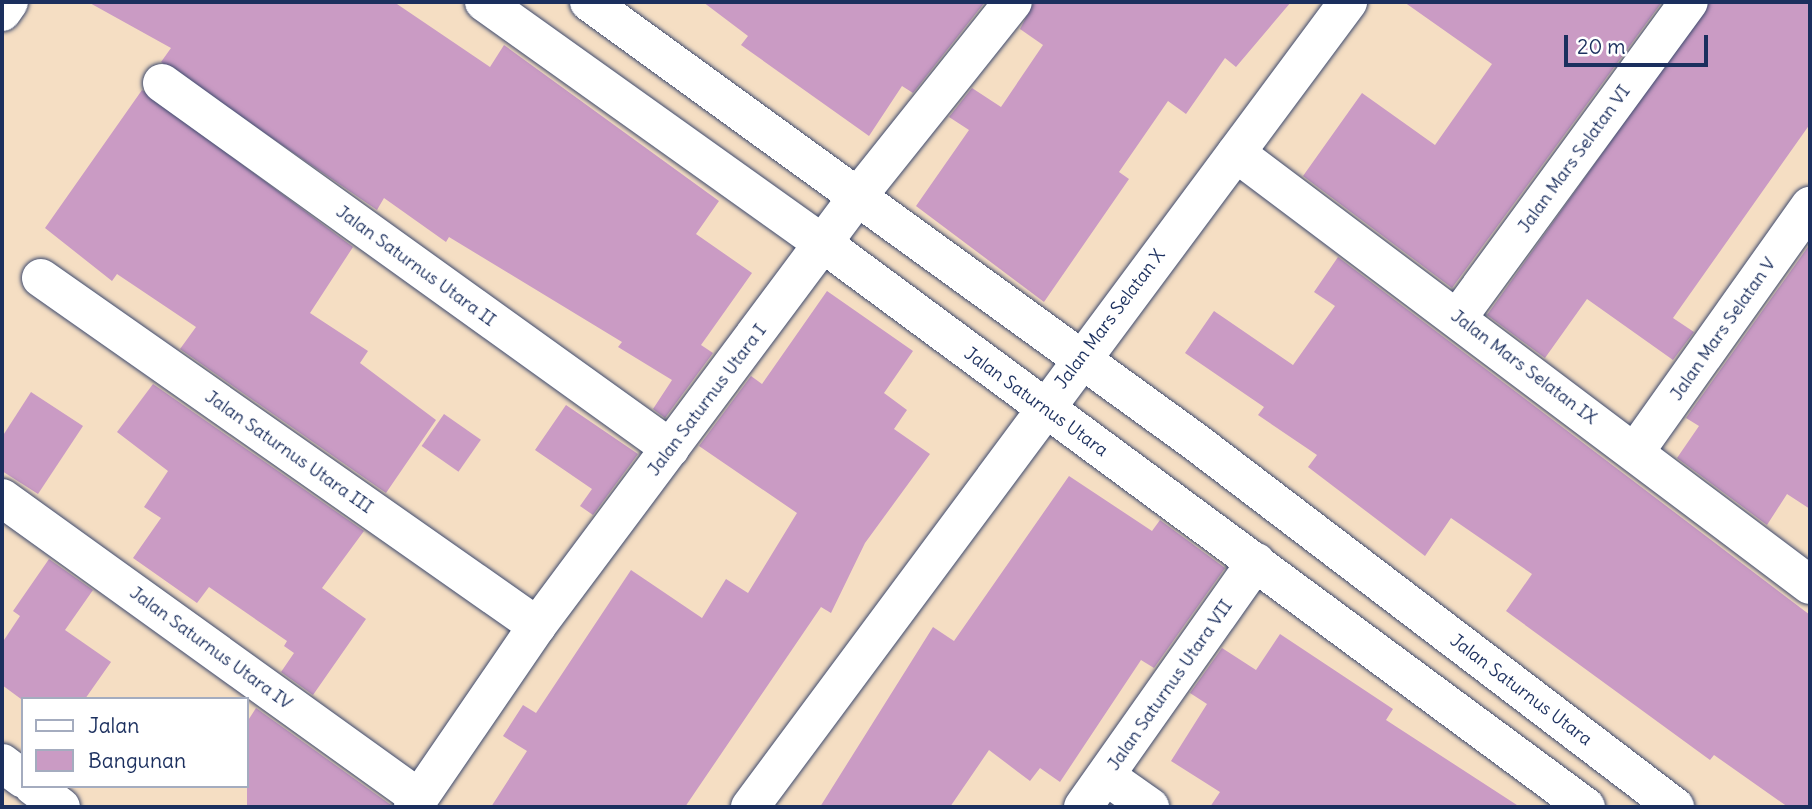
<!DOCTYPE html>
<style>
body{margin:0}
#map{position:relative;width:1812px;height:809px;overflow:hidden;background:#f5dec3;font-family:Delius,sans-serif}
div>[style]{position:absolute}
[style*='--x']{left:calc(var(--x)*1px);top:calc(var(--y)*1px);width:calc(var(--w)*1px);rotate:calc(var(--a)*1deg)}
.building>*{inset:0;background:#ca9bc4;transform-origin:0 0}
.roads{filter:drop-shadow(0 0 2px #3c496d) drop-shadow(0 0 2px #3c496d)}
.minor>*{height:38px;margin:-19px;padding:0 19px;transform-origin:19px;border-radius:19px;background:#fff}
.tertiary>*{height:38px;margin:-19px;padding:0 19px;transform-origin:19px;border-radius:19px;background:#fff}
span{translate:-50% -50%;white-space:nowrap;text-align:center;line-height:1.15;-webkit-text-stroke:5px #fff;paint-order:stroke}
.street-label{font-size:18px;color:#1b2f5e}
.frame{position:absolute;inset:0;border:4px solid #1b2f5e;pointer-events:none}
.legend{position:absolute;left:21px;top:697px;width:228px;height:91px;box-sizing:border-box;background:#fff;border:2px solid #a4acbf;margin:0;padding:9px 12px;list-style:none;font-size:21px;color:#1b2f5e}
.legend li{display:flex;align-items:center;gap:14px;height:35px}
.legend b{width:35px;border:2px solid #a4acbf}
.scale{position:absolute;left:1564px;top:35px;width:144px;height:32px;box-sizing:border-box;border:4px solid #1b2f5e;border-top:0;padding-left:9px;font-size:21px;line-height:24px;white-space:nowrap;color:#1b2f5e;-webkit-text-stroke:5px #fff;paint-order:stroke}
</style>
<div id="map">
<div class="building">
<i style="clip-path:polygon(88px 2px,394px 2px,490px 67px,504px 45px,719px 201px,696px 234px,752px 273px,701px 345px,713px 353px,665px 418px,653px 409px,672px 380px,618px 347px,622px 342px,449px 237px,446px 242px,384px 198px,377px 210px,161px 62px,171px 48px)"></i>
<i style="clip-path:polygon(703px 2px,985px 2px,913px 93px,902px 86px,869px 136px,741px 45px,748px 36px)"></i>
<i style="clip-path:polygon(1034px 2px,1291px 2px,1236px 67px,1225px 58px,1186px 114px,1168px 101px,1119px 172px,1129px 179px,1044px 302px,916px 206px,969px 130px,949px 117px,972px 88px,1001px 107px,1043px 45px,1020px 29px)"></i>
<i style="clip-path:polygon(1404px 2px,1662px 2px,1452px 288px,1303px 176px,1362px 93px,1435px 145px,1492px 64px)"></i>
<i style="clip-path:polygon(1710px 2px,1810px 2px,1810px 124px,1673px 318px,1694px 332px,1673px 360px,1587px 299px,1545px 358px,1487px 315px)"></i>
<i style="clip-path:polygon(142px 90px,353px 247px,310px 313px,368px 351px,360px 363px,436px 420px,386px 493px,180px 349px,196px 327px,117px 274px,112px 281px,45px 228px)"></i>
<i style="clip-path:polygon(1810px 244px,1810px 509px,1787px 494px,1767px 525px,1677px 458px,1699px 426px,1686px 418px)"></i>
<i style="clip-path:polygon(1338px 257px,1810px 615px,1810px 807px,1788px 807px,1714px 755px,1710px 760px,1506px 611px,1532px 574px,1451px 518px,1425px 556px,1308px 467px,1317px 455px,1258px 415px,1264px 407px,1185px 353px,1214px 311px,1293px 365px,1335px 306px,1314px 292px)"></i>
<i style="clip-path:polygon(827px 291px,913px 351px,884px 393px,907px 410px,894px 429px,930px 454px,865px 543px,831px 613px,821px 607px,685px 807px,491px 807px,527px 751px,503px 736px,523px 705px,536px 713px,631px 570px,702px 618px,726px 579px,748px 593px,797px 513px,699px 446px,751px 376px,762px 384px)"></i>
<i style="clip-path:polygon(153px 384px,364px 531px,322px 588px,366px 619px,313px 695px,281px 672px,294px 653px,284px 646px,287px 641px,209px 587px,197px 603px,133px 558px,161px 518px,144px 507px,168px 471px,117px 432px)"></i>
<i style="clip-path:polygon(31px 392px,83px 426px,38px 494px,2px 471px,2px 437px)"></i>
<i style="clip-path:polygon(566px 405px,638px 454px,593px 515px,580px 506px,592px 489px,535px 450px)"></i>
<i style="left:444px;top:414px;width:45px;height:39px;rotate:35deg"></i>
<i style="clip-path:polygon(1069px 476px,1152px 531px,1160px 520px,1225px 568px,1154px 668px,1141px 660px,1060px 782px,1040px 768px,1030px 781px,989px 750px,950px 807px,820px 807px,933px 627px,954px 641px)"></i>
<i style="clip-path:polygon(49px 559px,93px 590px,65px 630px,111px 662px,85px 699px,21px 699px,2px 685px,2px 643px,20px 616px,13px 611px)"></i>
<i style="clip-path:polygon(1280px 634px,1393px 709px,1386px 720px,1520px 807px,1210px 807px,1220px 792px,1171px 761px,1207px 704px,1190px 693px,1222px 648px,1256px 670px)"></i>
<i style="clip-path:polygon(256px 708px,391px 805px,391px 807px,247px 807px,247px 722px)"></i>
</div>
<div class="roads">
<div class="minor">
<i style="--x:2;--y:12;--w:12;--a:-55"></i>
<i style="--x:162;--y:83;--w:626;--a:35.7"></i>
<i style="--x:1236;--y:153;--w:718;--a:36.97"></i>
<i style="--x:41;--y:278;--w:606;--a:35.05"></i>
<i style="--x:1459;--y:316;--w:389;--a:-53.8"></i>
<i style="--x:1635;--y:452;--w:302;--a:-54.6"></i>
<i style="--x:2;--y:498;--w:514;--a:35.73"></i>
<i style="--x:2;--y:763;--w:26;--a:37"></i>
<i style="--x:1106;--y:776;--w:54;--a:35.2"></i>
<i style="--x:33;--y:786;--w:35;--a:37"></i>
<i style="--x:413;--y:807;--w:219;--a:-55.6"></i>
<i style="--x:537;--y:626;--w:537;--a:-53.26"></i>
<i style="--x:858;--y:196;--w:248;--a:-51.4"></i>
<i style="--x:750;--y:807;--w:1003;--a:-53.39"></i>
<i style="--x:1083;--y:807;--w:300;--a:-54.8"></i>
</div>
<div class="tertiary">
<i style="--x:484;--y:2;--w:419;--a:35.5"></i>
<i style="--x:825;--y:245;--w:946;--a:36.45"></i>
<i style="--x:589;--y:2;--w:751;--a:35.95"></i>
<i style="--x:1197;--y:443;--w:601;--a:37.29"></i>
</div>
</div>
<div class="street-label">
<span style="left:1574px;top:159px;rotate:-54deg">Jalan Mars Selatan VI</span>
<span style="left:416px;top:266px;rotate:36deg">Jalan Saturnus Utara II</span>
<span style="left:1110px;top:319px;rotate:-53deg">Jalan Mars Selatan X</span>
<span style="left:1723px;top:329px;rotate:-55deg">Jalan Mars Selatan V</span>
<span style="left:1524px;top:367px;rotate:37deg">Jalan Mars Selatan IX</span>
<span style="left:707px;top:400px;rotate:-53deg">Jalan Saturnus Utara I</span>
<span style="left:1036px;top:402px;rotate:36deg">Jalan Saturnus Utara</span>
<span style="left:289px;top:452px;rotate:35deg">Jalan Saturnus Utara III</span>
<span style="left:211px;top:648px;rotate:36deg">Jalan Saturnus Utara IV</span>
<span style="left:1170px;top:685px;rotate:-55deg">Jalan Saturnus Utara VII</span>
<span style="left:1521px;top:690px;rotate:37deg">Jalan Saturnus Utara</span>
</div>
<div class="frame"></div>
<ul class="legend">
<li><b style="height:9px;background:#fff"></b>Jalan</li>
<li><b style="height:19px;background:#ca9bc4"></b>Bangunan</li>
</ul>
<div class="scale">20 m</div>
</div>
